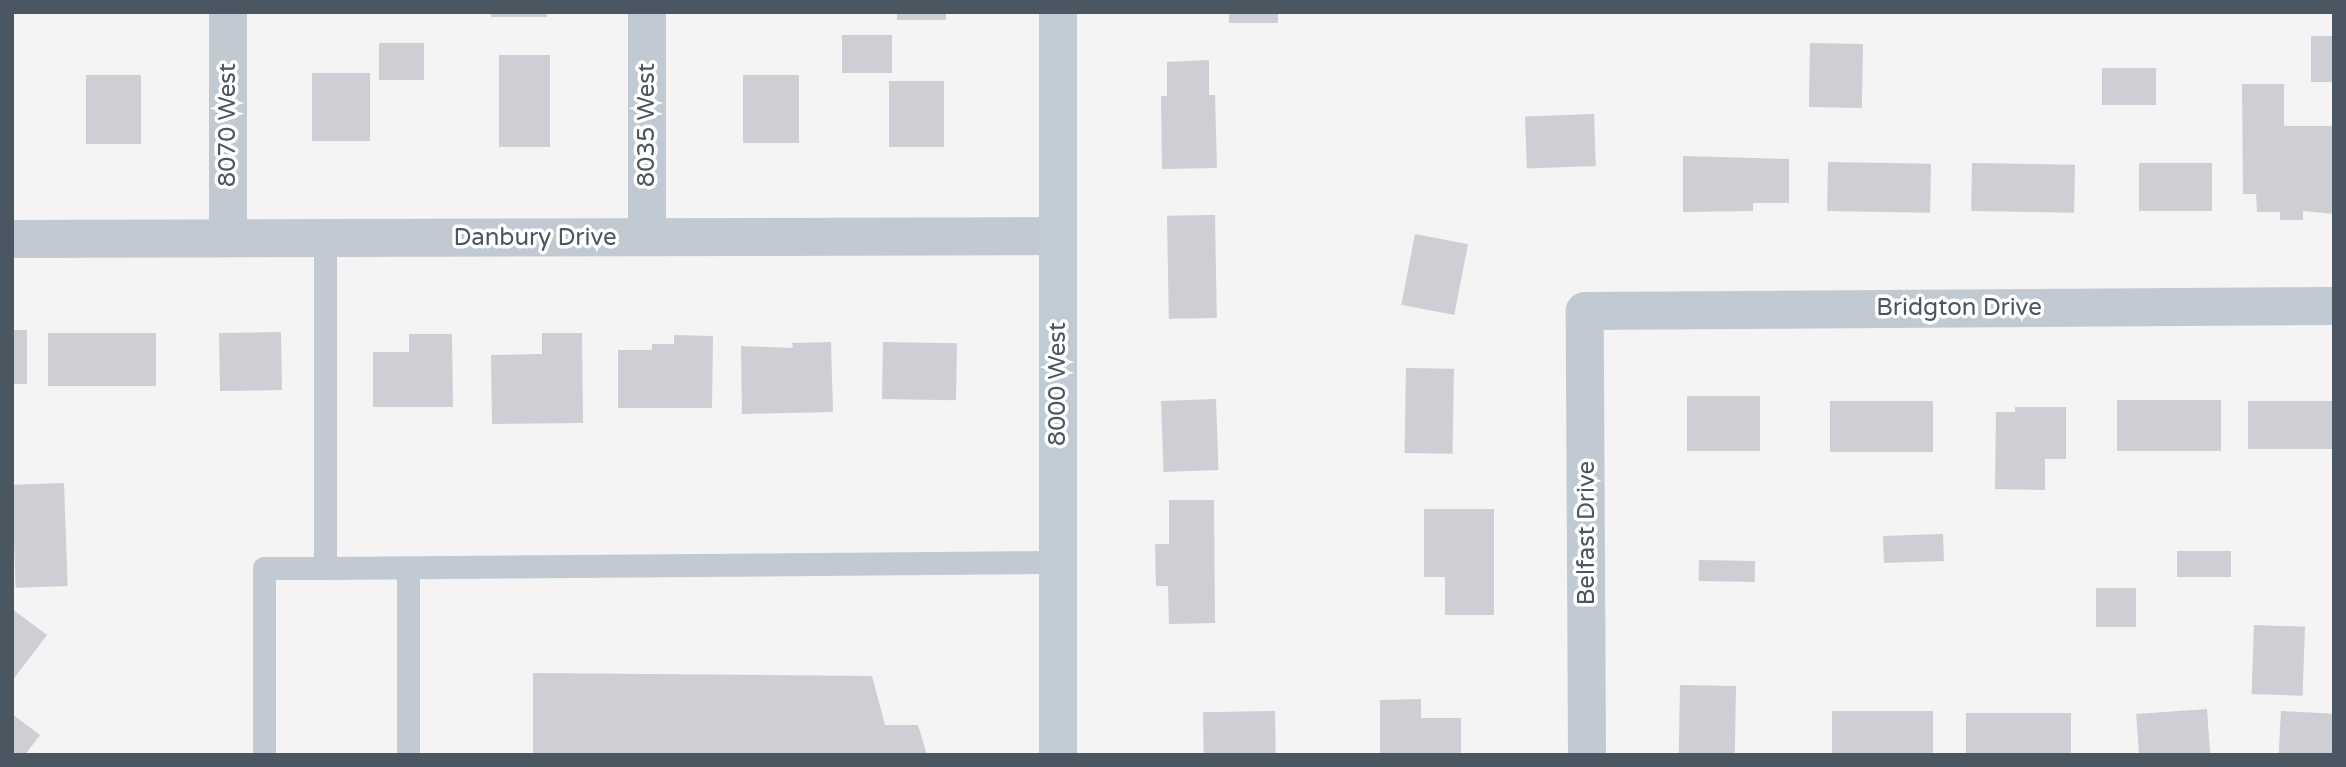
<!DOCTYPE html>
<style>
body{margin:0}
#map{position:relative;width:2346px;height:767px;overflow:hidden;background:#f5f3f3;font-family:"Varela Round",sans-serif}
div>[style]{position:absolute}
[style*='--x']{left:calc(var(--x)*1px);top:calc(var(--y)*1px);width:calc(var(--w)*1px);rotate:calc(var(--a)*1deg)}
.building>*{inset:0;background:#cdcfd5;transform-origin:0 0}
.lane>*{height:23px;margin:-11.5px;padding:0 11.5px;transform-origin:11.5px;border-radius:11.5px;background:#c1cad2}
.street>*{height:38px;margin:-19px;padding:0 19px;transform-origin:19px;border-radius:19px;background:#c1cad2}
.secondary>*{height:38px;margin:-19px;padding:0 19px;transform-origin:19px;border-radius:19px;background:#c1cbd6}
span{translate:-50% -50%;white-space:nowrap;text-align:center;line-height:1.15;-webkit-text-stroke:7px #fff;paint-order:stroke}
.street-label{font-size:24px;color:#4a5661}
.frame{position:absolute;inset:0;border:14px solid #4a5661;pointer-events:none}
</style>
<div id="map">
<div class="building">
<i style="left:491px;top:12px;width:56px;height:5px"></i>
<i style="left:897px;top:12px;width:49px;height:8px"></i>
<i style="left:1229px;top:12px;width:49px;height:11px"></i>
<i style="left:842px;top:35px;width:50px;height:38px"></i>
<i style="left:2334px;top:36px;width:46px;height:23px;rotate:90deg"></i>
<i style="left:379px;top:43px;width:45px;height:37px"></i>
<i style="left:1810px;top:43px;width:53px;height:64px;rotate:1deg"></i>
<i style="left:499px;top:55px;width:51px;height:92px"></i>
<i style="clip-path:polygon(1209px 60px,1209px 95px,1215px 95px,1217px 168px,1162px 169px,1161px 96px,1167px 96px,1167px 62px)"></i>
<i style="left:2102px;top:68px;width:54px;height:37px"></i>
<i style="left:312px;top:73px;width:58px;height:68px"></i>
<i style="left:141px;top:75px;width:69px;height:55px;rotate:90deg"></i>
<i style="left:743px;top:75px;width:56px;height:68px"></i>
<i style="left:889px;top:81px;width:55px;height:66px"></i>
<i style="clip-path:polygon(2242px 84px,2284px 84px,2284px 126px,2334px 126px,2334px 214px,2303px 211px,2303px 220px,2280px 220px,2280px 212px,2257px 212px,2256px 194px,2243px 194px)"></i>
<i style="left:1594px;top:114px;width:52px;height:69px;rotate:88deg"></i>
<i style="clip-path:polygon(1683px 156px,1789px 159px,1789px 203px,1753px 203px,1753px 211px,1683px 212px)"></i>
<i style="left:1828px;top:162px;width:103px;height:49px;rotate:1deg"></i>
<i style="left:1972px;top:163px;width:103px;height:48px;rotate:1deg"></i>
<i style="left:2139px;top:163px;width:73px;height:48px"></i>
<i style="left:1215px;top:215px;width:103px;height:48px;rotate:89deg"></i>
<i style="left:1415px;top:234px;width:54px;height:72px;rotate:11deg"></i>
<i style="left:12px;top:330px;width:15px;height:54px"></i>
<i style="left:281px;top:332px;width:58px;height:62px;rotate:89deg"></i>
<i style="left:156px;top:333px;width:53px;height:108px;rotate:90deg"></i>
<i style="clip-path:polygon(542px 333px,582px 333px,583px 423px,492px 424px,491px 355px,542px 354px)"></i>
<i style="clip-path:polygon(409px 334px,452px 334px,453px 407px,373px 407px,373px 352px,409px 352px)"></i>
<i style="clip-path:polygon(674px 335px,713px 336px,712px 408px,618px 408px,618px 350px,652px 350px,652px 344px,674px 344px)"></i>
<i style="clip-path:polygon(831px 342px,833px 412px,742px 414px,741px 346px,793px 348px,792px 343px)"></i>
<i style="left:883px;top:342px;width:74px;height:57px;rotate:1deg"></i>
<i style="left:1406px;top:368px;width:48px;height:85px;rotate:1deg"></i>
<i style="left:1760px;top:396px;width:55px;height:73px;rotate:90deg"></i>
<i style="left:1216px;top:399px;width:71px;height:55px;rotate:88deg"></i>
<i style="left:2221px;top:400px;width:51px;height:104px;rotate:90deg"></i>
<i style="left:1830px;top:401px;width:103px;height:51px"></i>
<i style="left:2248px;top:401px;width:85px;height:48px"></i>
<i style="clip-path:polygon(2015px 407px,2066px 407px,2066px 459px,2045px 459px,2045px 490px,1995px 489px,1996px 412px,2015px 412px)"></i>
<i style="left:64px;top:483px;width:103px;height:52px;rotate:88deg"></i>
<i style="clip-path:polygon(1169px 500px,1214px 500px,1215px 623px,1169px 624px,1168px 586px,1156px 586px,1155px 544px,1169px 544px)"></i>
<i style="clip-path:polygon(1424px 509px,1494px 509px,1494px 615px,1445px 615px,1445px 577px,1424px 577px)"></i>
<i style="left:1943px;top:534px;width:27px;height:60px;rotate:88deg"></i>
<i style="left:2231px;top:551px;width:26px;height:54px;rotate:90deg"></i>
<i style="left:1699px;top:560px;width:56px;height:21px;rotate:1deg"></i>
<i style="left:2096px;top:588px;width:40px;height:39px"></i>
<i style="clip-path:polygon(12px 609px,47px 635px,12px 681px)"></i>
<i style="left:2254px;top:625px;width:51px;height:69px;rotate:2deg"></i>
<i style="clip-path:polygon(533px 673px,872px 676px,885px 725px,918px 725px,927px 755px,533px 755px)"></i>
<i style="left:1680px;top:685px;width:56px;height:70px;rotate:1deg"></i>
<i style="clip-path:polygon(1421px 699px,1421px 718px,1461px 718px,1461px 755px,1380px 755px,1380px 700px)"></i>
<i style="left:2207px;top:709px;width:46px;height:71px;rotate:86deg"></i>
<i style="left:1275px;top:711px;width:44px;height:72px;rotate:89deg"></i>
<i style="left:1832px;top:711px;width:101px;height:44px"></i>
<i style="left:2281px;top:711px;width:53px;height:44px;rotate:3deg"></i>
<i style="left:1966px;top:713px;width:105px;height:42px"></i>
<i style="clip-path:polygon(12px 714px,40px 735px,25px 755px,12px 755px)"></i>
</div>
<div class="lane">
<i style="--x:325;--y:239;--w:329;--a:90"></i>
<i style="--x:325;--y:568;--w:733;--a:-0.47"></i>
<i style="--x:408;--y:569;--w:186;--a:90"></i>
<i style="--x:264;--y:755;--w:187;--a:-90"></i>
<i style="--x:264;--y:568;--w:61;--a:0"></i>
</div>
<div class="street">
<i style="--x:647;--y:12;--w:225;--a:90"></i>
<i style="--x:228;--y:238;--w:226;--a:-90"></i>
<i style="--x:12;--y:239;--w:1046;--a:-0.16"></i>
<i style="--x:1587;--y:755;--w:444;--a:-90.3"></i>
<i style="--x:1585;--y:311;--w:749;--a:-0.38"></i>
</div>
<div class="secondary">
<i style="--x:1058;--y:12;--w:743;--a:90"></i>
</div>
<div class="street-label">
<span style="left:228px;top:125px;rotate:-90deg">8070 West</span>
<span style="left:647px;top:125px;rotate:-90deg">8035 West</span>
<span style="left:535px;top:238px">Danbury Drive</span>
<span style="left:1959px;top:308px">Bridgton Drive</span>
<span style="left:1058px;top:384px;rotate:-90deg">8000 West</span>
<span style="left:1587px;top:533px;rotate:-90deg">Belfast Drive</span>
</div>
<div class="frame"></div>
</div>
